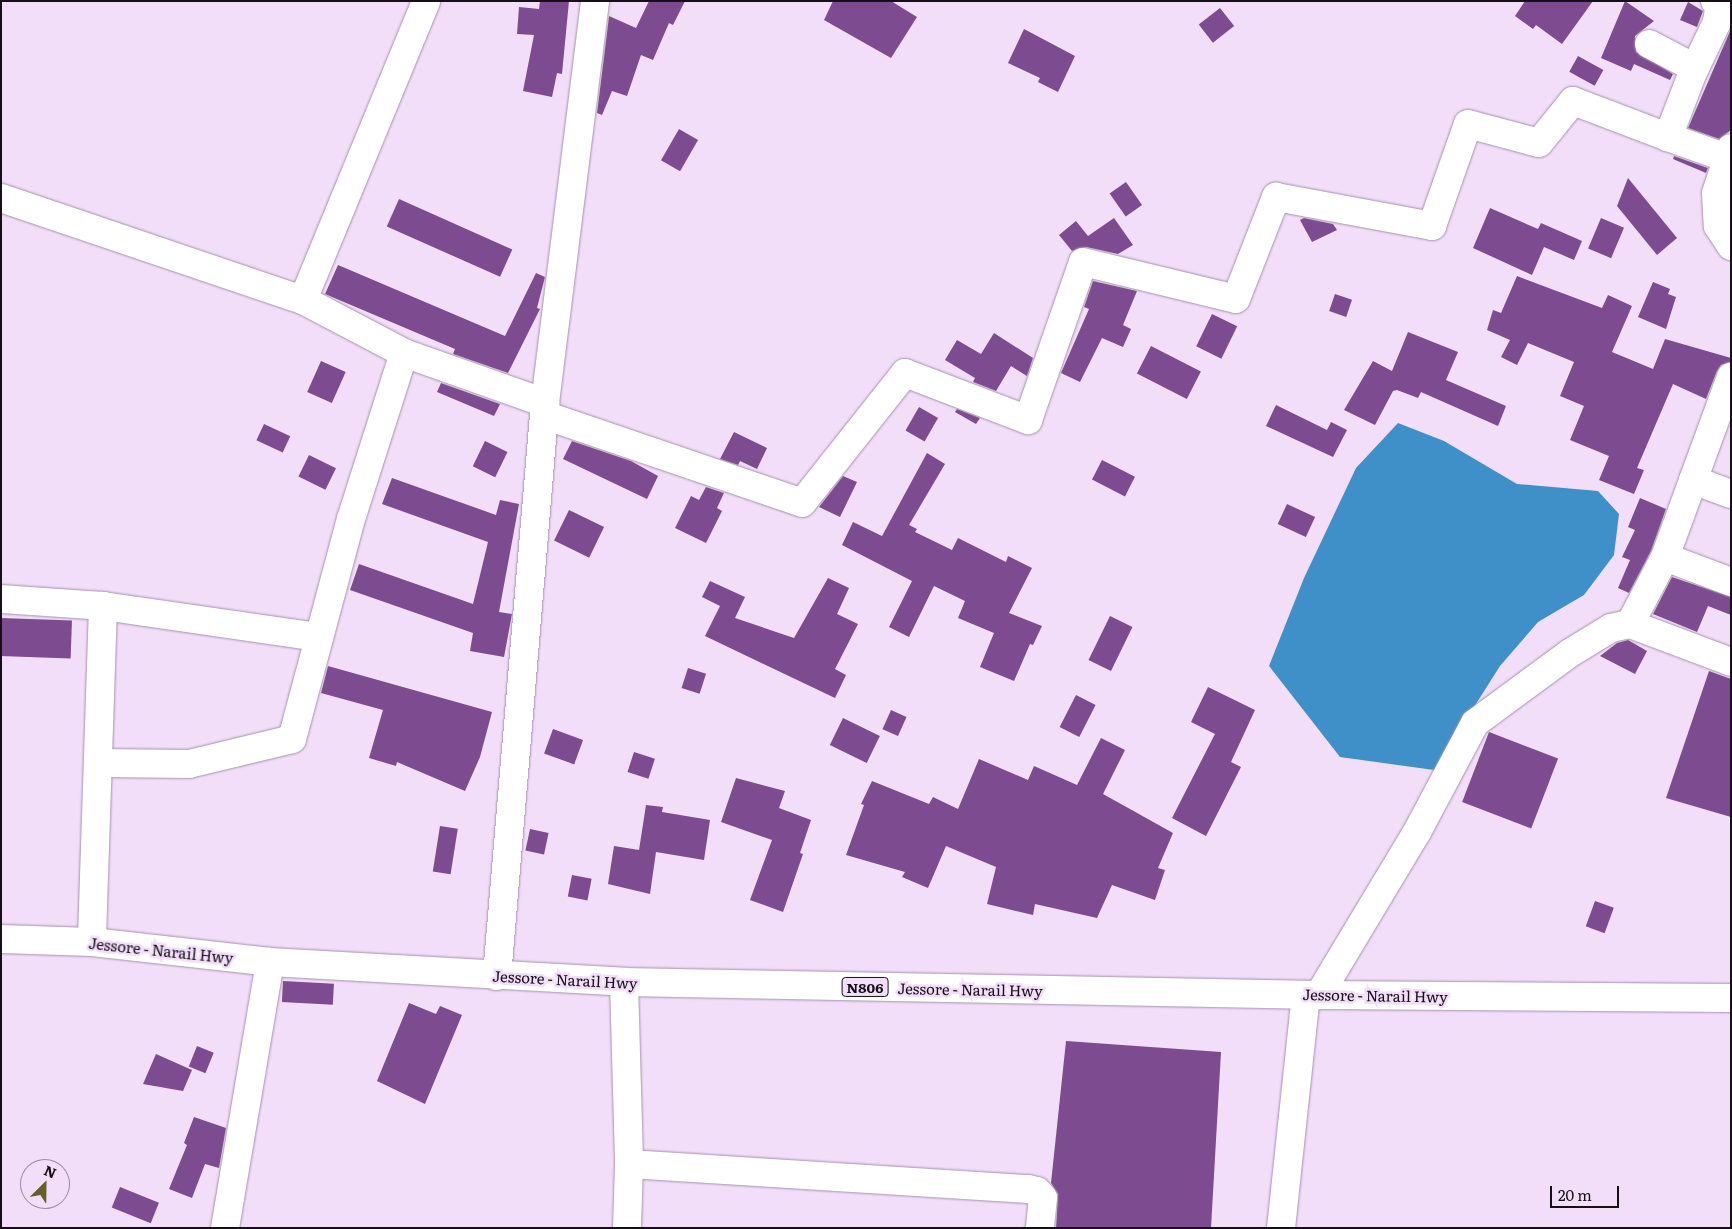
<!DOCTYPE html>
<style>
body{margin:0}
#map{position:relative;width:1732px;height:1229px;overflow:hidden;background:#f2def9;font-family:Literata,serif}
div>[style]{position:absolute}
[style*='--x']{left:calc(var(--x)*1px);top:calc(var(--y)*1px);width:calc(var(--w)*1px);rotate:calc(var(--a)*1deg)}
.water>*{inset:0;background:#3f8fc9}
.building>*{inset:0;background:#7d4b8f;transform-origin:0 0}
.roads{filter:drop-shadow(0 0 1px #a491ab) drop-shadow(0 0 1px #a491ab)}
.minor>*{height:28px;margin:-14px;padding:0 14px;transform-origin:14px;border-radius:14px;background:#fff}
.trunk>*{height:28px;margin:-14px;padding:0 14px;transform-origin:14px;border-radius:14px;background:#fff}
span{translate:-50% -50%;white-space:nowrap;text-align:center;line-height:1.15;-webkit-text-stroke:5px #f2def9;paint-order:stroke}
.shield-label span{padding:1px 4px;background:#f2def9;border:1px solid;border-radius:4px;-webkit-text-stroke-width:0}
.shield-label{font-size:14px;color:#160f18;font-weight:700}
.street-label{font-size:15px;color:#160f18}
.frame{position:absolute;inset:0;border:2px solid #160f18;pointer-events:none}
.north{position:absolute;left:20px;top:1159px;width:50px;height:50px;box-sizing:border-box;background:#f2def9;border:1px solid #9a8b9f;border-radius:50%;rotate:23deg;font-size:14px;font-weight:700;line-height:20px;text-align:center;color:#160f18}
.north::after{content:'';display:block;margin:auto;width:18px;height:22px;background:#665e2b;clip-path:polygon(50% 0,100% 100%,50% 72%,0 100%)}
.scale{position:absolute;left:1550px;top:1186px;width:69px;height:22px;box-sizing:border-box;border:2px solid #160f18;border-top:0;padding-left:6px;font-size:15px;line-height:18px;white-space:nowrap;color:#160f18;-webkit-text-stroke:4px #f2def9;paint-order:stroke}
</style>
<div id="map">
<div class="water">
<i style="clip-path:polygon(1398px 423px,1444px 441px,1517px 484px,1598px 491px,1619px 514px,1614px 555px,1584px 595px,1538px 622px,1500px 666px,1434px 770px,1340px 757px,1269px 666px,1304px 578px,1356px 468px)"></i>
</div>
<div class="building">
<i style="clip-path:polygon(540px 1px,569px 1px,562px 74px,557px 73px,552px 97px,523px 91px,534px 35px,517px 34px,519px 7px,539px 9px)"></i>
<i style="clip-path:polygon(649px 1px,685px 1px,673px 25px,669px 23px,653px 60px,641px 55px,627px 96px,612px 91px,602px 115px,597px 113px,609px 16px,636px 28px)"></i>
<i style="clip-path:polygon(833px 1px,891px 1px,917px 17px,891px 58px,824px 20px)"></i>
<i style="clip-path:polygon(1525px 1px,1593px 1px,1562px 44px,1536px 25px,1533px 29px,1515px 16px)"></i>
<i style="clip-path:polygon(1625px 1px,1654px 21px,1635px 36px,1636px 52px,1673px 74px,1670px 80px,1634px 64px,1631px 71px,1601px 58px)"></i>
<i style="clip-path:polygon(1688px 2px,1703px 11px,1697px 27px,1680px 20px)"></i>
<i style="left:1220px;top:8px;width:23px;height:27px;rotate:52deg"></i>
<i style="clip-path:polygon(1024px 29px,1075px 56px,1058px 92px,1038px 82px,1040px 78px,1008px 63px)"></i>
<i style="clip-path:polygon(1731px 29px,1731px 130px,1719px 139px,1688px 128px)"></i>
<i style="left:1578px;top:56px;width:29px;height:18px;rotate:29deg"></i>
<i style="left:679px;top:129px;width:22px;height:36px;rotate:30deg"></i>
<i style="clip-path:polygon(1674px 156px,1708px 168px,1706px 173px,1673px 159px)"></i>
<i style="clip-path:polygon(1628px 178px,1677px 238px,1657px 255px,1617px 206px)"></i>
<i style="left:1126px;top:182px;width:28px;height:20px;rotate:55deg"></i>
<i style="left:399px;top:199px;width:124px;height:30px;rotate:24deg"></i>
<i style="clip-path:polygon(1490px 208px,1538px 229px,1541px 223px,1582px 241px,1574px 260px,1544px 247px,1532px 275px,1473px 248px)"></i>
<i style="clip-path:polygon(1114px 218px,1133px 245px,1118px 254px,1086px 247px,1072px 251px,1059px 235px,1076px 221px,1088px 236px)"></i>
<i style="clip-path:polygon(1304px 218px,1333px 224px,1337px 230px,1312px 242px,1300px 220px)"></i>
<i style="left:1601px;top:218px;width:25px;height:33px;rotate:23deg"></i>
<i style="clip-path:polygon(338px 265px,505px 336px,536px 273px,545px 277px,537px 308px,540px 309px,508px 373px,453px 354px,455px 349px,325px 294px)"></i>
<i style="clip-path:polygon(1517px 276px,1602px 308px,1608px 295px,1632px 306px,1612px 352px,1653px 369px,1665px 339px,1731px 358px,1731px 362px,1721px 365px,1717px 371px,1706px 399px,1673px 384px,1637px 468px,1644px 470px,1634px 494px,1599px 480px,1609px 456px,1570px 440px,1584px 406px,1560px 396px,1574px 362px,1528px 343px,1517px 365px,1501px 357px,1510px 340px,1487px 330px,1493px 310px,1501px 313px)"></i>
<i style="clip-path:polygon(1093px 281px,1137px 291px,1123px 325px,1131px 329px,1123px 347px,1102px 338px,1080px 382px,1061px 373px,1089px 309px,1084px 307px)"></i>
<i style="clip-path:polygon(1653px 282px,1670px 289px,1668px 294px,1676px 297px,1666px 329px,1638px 317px)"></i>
<i style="left:1335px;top:294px;width:18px;height:18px;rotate:19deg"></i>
<i style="left:1212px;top:314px;width:28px;height:36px;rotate:26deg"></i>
<i style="clip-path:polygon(1408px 332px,1458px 352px,1446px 380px,1506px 406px,1498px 426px,1421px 392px,1418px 398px,1397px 390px,1393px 391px,1375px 425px,1344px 410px,1373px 361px,1392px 371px)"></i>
<i style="clip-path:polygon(994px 333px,1033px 358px,1027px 376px,1011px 366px,996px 391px,973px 382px,975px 378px,945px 360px,957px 340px,981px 354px)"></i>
<i style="left:1151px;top:346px;width:56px;height:31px;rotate:27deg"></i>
<i style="left:321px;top:361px;width:27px;height:34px;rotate:24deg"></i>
<i style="clip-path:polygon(441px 383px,500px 404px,494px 416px,437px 392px)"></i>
<i style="clip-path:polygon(1276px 405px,1327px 430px,1331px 422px,1347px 430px,1333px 457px,1266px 426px)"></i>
<i style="left:919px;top:407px;width:22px;height:27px;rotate:30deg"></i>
<i style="clip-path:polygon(957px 409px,980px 418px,976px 424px,955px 412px)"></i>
<i style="left:264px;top:424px;width:29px;height:18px;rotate:25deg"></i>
<i style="clip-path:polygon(734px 432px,767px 448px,757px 469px,740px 461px,738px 465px,720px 459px)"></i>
<i style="left:485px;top:441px;width:25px;height:28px;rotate:26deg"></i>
<i style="clip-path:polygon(572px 441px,631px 461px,658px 476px,647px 499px,563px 459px)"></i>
<i style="clip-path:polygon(927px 453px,945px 464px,909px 525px,917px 529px,915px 532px,952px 550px,958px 538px,1006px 562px,1008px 556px,1032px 568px,1009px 613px,1042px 626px,1033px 645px,1030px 644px,1014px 681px,980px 667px,994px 633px,958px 618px,965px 601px,934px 586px,909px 637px,889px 627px,912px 581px,842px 545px,853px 522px,882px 536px)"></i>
<i style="left:309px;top:455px;width:30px;height:24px;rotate:26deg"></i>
<i style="left:1102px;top:460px;width:37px;height:22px;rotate:27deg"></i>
<i style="clip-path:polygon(843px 476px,857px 482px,840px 517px,819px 507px)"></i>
<i style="clip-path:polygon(392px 478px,496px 515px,500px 500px,519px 504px,499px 612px,512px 614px,504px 657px,470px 651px,473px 633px,350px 590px,359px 564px,473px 604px,488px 542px,382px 504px)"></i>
<i style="clip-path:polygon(706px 487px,724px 493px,717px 508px,722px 511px,706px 543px,675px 528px,691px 496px,699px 500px)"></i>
<i style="clip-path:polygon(1640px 498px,1666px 509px,1651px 551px,1629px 593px,1618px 588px,1630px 560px,1622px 557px,1635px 530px,1628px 527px)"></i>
<i style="left:1287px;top:504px;width:31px;height:22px;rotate:25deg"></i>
<i style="left:569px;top:510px;width:39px;height:34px;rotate:26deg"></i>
<i style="clip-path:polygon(1672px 577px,1731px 597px,1731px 615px,1708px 606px,1697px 632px,1653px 614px)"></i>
<i style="clip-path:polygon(828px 578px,849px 588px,837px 614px,858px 624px,835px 669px,846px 675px,835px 698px,705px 636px,720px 606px,702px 597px,710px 581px,745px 597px,735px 618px,794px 638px)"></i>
<i style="left:1110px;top:616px;width:25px;height:49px;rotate:26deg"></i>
<i style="left:1px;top:618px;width:71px;height:38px;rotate:2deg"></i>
<i style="clip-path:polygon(1628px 640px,1647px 651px,1635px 674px,1600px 656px,1617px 643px)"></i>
<i style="clip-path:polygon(328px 666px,492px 712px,480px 757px,465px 791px,397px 762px,396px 766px,369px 758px,383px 710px,321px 693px)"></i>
<i style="left:688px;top:668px;width:19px;height:21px;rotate:18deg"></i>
<i style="clip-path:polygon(1709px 671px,1731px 679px,1731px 817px,1666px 798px)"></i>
<i style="clip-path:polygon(1208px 687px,1255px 710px,1231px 762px,1241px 767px,1206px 836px,1172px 818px,1215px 734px,1191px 722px)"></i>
<i style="left:1076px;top:695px;width:22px;height:36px;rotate:27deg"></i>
<i style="left:891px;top:710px;width:17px;height:21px;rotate:24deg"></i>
<i style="left:843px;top:718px;width:41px;height:30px;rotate:26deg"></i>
<i style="left:553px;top:729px;width:32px;height:26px;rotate:20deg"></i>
<i style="left:1489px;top:732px;width:74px;height:75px;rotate:21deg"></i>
<i style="clip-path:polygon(1101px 738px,1125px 750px,1103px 794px,1173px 833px,1158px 868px,1165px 870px,1155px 900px,1112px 885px,1097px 918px,1035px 904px,1033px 915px,987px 904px,996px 867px,946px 846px,928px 888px,902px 877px,905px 872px,846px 855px,864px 805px,861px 804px,872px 781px,929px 804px,933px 797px,958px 809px,979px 759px,1028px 780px,1034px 766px,1077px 785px)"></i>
<i style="left:634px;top:752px;width:22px;height:21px;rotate:18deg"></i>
<i style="clip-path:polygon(736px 778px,785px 791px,779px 808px,811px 820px,800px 853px,803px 854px,783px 912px,750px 900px,772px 840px,721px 822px)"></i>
<i style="clip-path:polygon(646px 805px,663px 807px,662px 812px,710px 820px,704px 860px,656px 852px,650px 894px,608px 884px,614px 846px,639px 850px)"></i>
<i style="left:440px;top:826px;width:18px;height:46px;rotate:9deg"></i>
<i style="left:530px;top:829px;width:19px;height:22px;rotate:12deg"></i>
<i style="left:572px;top:875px;width:20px;height:22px;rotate:11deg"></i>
<i style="left:1595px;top:901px;width:20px;height:27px;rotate:20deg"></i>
<i style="left:283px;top:981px;width:51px;height:21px;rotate:3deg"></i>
<i style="clip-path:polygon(409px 1003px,436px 1014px,440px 1006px,462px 1015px,425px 1104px,377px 1081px)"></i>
<i style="clip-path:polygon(1066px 1041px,1221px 1052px,1211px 1228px,1056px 1228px,1058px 1194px,1051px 1183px)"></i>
<i style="left:197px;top:1046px;width:18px;height:22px;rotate:22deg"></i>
<i style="clip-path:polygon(156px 1054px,192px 1070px,183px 1091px,143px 1084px)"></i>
<i style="clip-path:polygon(194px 1117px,226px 1128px,219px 1168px,205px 1164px,192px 1198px,169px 1189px,187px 1145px,184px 1143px)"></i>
<i style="left:120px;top:1187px;width:42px;height:22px;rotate:22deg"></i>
</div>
<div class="roads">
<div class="minor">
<i style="--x:1715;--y:1;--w:5;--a:22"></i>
<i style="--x:1720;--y:3;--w:19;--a:99"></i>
<i style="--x:1717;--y:22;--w:55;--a:115.6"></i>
<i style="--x:1693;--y:72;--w:70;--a:111"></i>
<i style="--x:1668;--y:137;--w:59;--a:19.7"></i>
<i style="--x:1649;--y:44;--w:52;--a:27.6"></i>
<i style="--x:1731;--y:148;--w:47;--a:108.4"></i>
<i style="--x:1716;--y:193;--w:33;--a:87"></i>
<i style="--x:1718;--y:226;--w:24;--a:57"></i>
<i style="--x:1;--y:198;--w:319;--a:18.7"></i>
<i style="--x:404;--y:353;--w:150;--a:19.5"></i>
<i style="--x:550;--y:417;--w:266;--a:18.8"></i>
<i style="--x:802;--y:503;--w:166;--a:-51.6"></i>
<i style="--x:905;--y:373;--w:132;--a:20.9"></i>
<i style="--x:1028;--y:420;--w:167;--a:-70.8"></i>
<i style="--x:1083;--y:262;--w:157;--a:13.6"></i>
<i style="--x:1236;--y:299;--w:110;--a:-68.6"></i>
<i style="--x:1276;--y:197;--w:159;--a:10.5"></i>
<i style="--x:1432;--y:226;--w:108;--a:-70.6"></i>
<i style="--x:1468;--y:124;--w:73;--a:15"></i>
<i style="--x:1539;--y:143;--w:54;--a:-51"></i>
<i style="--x:1573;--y:101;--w:102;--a:20.8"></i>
<i style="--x:1693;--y:480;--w:40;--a:20.2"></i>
<i style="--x:1665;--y:557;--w:71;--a:20.7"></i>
<i style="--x:1;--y:599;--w:102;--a:3.9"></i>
<i style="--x:103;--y:606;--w:336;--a:91.9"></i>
<i style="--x:103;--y:606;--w:218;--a:8.2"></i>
<i style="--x:1630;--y:624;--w:108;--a:20.6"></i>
<i style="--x:99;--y:763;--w:90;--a:0.6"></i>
<i style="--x:189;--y:764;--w:106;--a:-13.6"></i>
<i style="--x:292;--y:739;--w:228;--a:-75"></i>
<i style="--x:351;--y:519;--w:174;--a:-72.3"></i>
<i style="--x:404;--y:353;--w:114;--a:-152.3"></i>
<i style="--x:303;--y:300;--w:323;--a:-67.6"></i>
<i style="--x:497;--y:976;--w:575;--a:-85.21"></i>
<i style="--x:545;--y:403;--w:405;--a:-82.9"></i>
<i style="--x:624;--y:982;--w:182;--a:88.4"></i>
<i style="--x:629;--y:1164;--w:400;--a:3.6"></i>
<i style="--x:1028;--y:1189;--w:9;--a:13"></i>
<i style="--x:1037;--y:1191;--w:9;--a:49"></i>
<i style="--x:1043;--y:1198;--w:30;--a:96"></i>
<i style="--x:1319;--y:995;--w:190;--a:-59"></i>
<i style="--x:1417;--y:832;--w:123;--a:-62"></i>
<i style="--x:1475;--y:723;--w:118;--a:-36.4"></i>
<i style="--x:1570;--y:653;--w:48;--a:-31.4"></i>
<i style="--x:1611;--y:628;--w:19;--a:-12"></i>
<i style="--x:1630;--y:624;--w:76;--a:-62.4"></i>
<i style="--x:1665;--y:557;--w:192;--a:-69.9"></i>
<i style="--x:225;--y:1228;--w:270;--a:-80.4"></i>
<i style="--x:627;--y:1228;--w:64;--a:-88.2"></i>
<i style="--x:1281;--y:1228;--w:234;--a:-83.9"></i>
</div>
<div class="trunk">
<i style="--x:1;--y:939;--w:91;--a:1.9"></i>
<i style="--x:92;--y:942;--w:179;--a:6.4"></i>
<i style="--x:270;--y:962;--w:355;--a:3.2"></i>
<i style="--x:624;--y:982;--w:695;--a:1.07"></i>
<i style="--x:1319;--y:995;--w:412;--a:0.4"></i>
</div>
</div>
<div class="shield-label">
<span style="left:865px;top:987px">N806</span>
</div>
<div class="street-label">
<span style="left:161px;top:950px;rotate:6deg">Jessore - Narail Hwy</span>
<span style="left:565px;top:979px;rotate:3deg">Jessore - Narail Hwy</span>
<span style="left:970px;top:989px;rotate:1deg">Jessore - Narail Hwy</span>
<span style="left:1375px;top:995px;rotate:1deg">Jessore - Narail Hwy</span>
</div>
<div class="frame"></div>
<div class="north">N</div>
<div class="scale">20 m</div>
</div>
